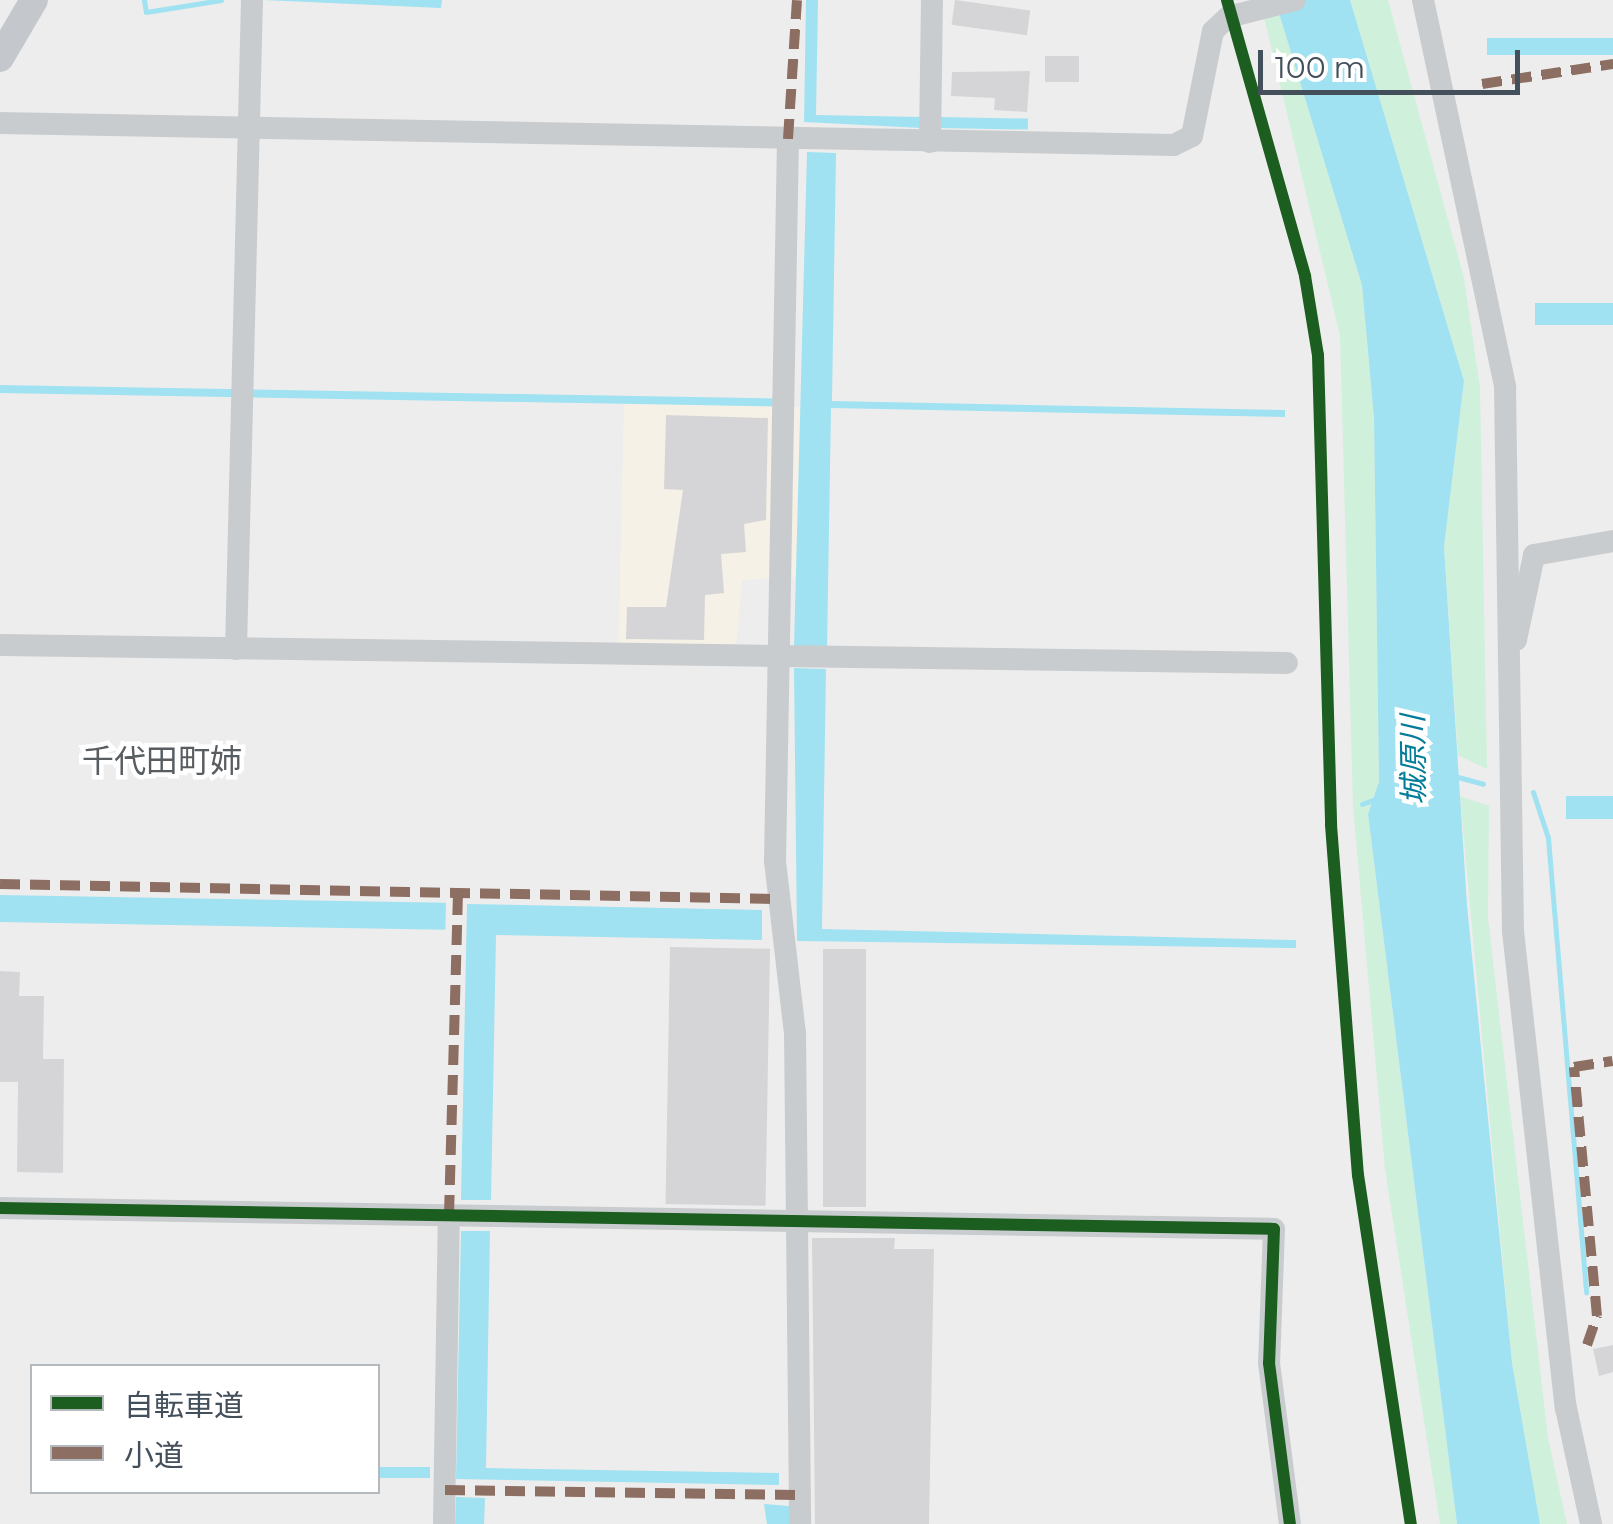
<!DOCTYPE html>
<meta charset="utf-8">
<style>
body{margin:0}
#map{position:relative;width:1613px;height:1524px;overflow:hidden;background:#eeeded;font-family:Montserrat,"Noto Sans JP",sans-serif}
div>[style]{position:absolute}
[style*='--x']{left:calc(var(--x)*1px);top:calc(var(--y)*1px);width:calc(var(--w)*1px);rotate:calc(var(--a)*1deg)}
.commercial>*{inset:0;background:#f6f1e7}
.green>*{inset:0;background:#cff0db}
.water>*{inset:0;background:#a0e2f1;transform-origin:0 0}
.stream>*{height:5px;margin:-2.5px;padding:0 2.5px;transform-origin:2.5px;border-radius:2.5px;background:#a0e2f1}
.building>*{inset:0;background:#d5d5d7;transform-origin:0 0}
.path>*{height:4px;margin-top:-2px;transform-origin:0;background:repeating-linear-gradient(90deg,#b5c2be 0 8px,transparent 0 13px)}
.minor>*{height:22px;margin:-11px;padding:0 11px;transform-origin:11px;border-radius:11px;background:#c9ccce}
.major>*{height:28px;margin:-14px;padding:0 14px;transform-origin:14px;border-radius:14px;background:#c4c8cc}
.quiet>*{height:10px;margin-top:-5px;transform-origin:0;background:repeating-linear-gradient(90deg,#8d6e63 0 20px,transparent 0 30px)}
.cycleway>*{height:12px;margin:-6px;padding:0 6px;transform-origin:6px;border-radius:6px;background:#1b5e20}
span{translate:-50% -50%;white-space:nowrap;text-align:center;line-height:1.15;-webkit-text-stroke:9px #fff;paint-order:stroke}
.water-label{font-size:30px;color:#037c99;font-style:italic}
.quarter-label{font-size:32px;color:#585d62}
.legend{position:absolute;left:30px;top:1364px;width:350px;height:130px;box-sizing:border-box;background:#fff;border:2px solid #b4b9bd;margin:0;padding:12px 18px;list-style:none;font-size:30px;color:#43505b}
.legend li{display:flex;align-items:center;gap:20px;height:50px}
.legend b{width:50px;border:2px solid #b4b9bd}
.scale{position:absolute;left:1258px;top:50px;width:262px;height:45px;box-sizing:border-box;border:5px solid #43505b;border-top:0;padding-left:12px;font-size:30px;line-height:35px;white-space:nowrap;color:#43505b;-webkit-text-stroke:8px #fff;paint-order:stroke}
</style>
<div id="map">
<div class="commercial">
<i style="clip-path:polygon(624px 403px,807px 407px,804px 577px,742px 580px,735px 663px,618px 662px)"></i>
</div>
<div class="green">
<i style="clip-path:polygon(1260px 0,1275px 0,1362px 285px,1374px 418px,1379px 782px,1368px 814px,1457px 1524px,1440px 1524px,1385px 1169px,1353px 806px,1340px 336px)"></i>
<i style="clip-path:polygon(1350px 0,1388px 0,1464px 278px,1480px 388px,1487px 769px,1458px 755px,1444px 547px,1464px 381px)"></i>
<i style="clip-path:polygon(1460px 796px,1489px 806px,1488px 918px,1548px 1438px,1567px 1524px,1540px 1524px,1512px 1363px)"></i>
</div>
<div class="water">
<i style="clip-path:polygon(263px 0,442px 0,441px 8px)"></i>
<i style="clip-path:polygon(806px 0,818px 0,816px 115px,922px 117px,921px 128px,804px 122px)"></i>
<i style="clip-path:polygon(1275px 0,1350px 0,1464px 381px,1444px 547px,1467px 905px,1512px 1363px,1540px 1524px,1457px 1524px,1368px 814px,1379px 782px,1374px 418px,1362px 285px)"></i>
<i style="left:1613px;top:38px;width:17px;height:126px;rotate:90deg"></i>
<i style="left:939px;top:117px;width:89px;height:11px;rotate:1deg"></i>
<i style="clip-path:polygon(807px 152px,836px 153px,832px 401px,1285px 410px,1285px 417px,831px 408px,827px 648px,794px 647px)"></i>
<i style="left:1613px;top:303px;width:22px;height:78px;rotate:90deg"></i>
<i style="left:0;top:385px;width:773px;height:8px;rotate:1deg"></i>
<i style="clip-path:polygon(794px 668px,826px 669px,822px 929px,1296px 940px,1296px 948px,797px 941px)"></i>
<i style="left:1613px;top:796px;width:23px;height:47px;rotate:90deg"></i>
<i style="left:0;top:895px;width:446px;height:27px;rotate:1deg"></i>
<i style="clip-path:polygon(467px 904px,762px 910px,762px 940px,496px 935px,491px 1200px,461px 1200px)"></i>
<i style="clip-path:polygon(461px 1231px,490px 1231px,486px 1468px,779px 1473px,779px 1485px,456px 1479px)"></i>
<i style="left:378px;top:1467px;width:52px;height:11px"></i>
<i style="left:456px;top:1497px;width:29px;height:27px;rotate:2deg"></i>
<i style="clip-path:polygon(764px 1504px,789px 1506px,790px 1524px,767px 1524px)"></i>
</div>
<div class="stream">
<i style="--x:144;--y:0;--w:12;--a:81"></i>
<i style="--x:146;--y:12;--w:76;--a:-9.1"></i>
<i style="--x:1454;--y:776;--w:30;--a:15"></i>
<i style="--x:1533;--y:792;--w:48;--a:71.9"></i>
<i style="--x:1548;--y:838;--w:456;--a:85.2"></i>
<i style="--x:1362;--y:804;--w:15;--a:-20"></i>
</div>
<div class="building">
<i style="left:955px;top:0;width:76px;height:25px;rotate:8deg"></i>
<i style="left:1045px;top:56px;width:34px;height:26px"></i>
<i style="clip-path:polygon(1030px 71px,1027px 112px,994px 110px,995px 98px,951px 96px,952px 72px)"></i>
<i style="clip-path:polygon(666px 415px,768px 418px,766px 520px,744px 524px,746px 552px,721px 554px,724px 593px,705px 595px,704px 640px,626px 639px,627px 607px,666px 607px,683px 490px,664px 489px)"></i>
<i style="left:670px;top:947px;width:100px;height:257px;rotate:1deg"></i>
<i style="left:866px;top:949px;width:258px;height:43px;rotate:90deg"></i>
<i style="clip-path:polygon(0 971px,20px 972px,19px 996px,44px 996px,43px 1059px,64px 1059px,63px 1173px,17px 1172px,18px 1082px,0 1082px)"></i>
<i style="clip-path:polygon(812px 1238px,895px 1238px,894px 1249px,934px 1249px,929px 1524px,815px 1524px)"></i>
<i style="clip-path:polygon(1613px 1345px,1613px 1372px,1599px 1376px,1593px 1349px)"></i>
</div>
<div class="path">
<i style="--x:1237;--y:38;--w:248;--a:74.1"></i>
<i style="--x:1305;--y:276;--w:80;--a:80.7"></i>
<i style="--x:1318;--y:355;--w:470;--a:88.4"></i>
<i style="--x:1331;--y:825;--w:351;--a:85.6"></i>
<i style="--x:1358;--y:1175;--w:353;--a:81.4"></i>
</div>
<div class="minor">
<i style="--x:1423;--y:0;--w:396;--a:78"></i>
<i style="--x:1505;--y:387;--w:544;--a:89.16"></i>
<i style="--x:1513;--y:931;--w:480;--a:83.7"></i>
<i style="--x:1566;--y:1408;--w:119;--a:77.8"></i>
<i style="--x:0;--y:123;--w:1174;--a:1.07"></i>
<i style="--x:1174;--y:145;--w:20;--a:-27"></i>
<i style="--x:1192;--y:136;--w:107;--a:-78.7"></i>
<i style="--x:1213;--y:31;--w:21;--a:-43"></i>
<i style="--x:1228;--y:17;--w:69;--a:-14.2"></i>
<i style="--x:788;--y:139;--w:722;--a:91.03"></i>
<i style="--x:775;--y:861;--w:173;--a:83.4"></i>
<i style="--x:795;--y:1033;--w:491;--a:89.4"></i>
<i style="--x:930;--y:142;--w:142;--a:-89.2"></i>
<i style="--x:1516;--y:640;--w:87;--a:-78"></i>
<i style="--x:1534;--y:555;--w:80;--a:-10"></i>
<i style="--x:0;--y:645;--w:1287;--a:0.8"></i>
<i style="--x:236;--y:649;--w:649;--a:-88.59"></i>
<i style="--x:0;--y:1208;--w:1274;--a:0.94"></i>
<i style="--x:1274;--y:1229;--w:134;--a:92.1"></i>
<i style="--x:1269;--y:1363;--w:162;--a:82.6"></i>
<i style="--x:444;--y:1524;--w:309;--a:-89.1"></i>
</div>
<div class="major">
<i style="--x:0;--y:58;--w:67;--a:-59.6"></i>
</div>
<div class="quiet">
<i style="--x:1482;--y:84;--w:133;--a:-8.7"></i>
<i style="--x:788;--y:139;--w:139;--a:-86.3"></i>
<i style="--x:0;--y:884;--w:777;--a:1.11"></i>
<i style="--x:449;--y:1215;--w:323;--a:-88.4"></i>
<i style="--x:1587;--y:1345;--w:31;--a:-71"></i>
<i style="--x:1597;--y:1316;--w:250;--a:-95.3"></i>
<i style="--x:1574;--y:1067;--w:39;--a:-9"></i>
<i style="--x:445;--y:1490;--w:353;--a:0.8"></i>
</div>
<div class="cycleway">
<i style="--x:1227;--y:0;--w:287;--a:74.2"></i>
<i style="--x:1305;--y:276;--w:80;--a:80.7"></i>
<i style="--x:1318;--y:355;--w:470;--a:88.4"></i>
<i style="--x:1331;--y:825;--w:351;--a:85.6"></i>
<i style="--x:1358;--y:1175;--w:353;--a:81.4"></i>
<i style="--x:0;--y:1208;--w:1274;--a:0.94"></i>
<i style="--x:1274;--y:1229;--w:134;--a:92.1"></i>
<i style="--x:1269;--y:1363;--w:162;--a:82.6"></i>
</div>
<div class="water-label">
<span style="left:1414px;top:760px;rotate:-91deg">城原川</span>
</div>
<div class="quarter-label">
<span style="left:162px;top:761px">千代田町姉</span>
</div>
<ul class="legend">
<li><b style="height:12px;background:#1b5e20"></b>自転車道</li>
<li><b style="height:12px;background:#8d6e63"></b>小道</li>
</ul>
<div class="scale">100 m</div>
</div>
